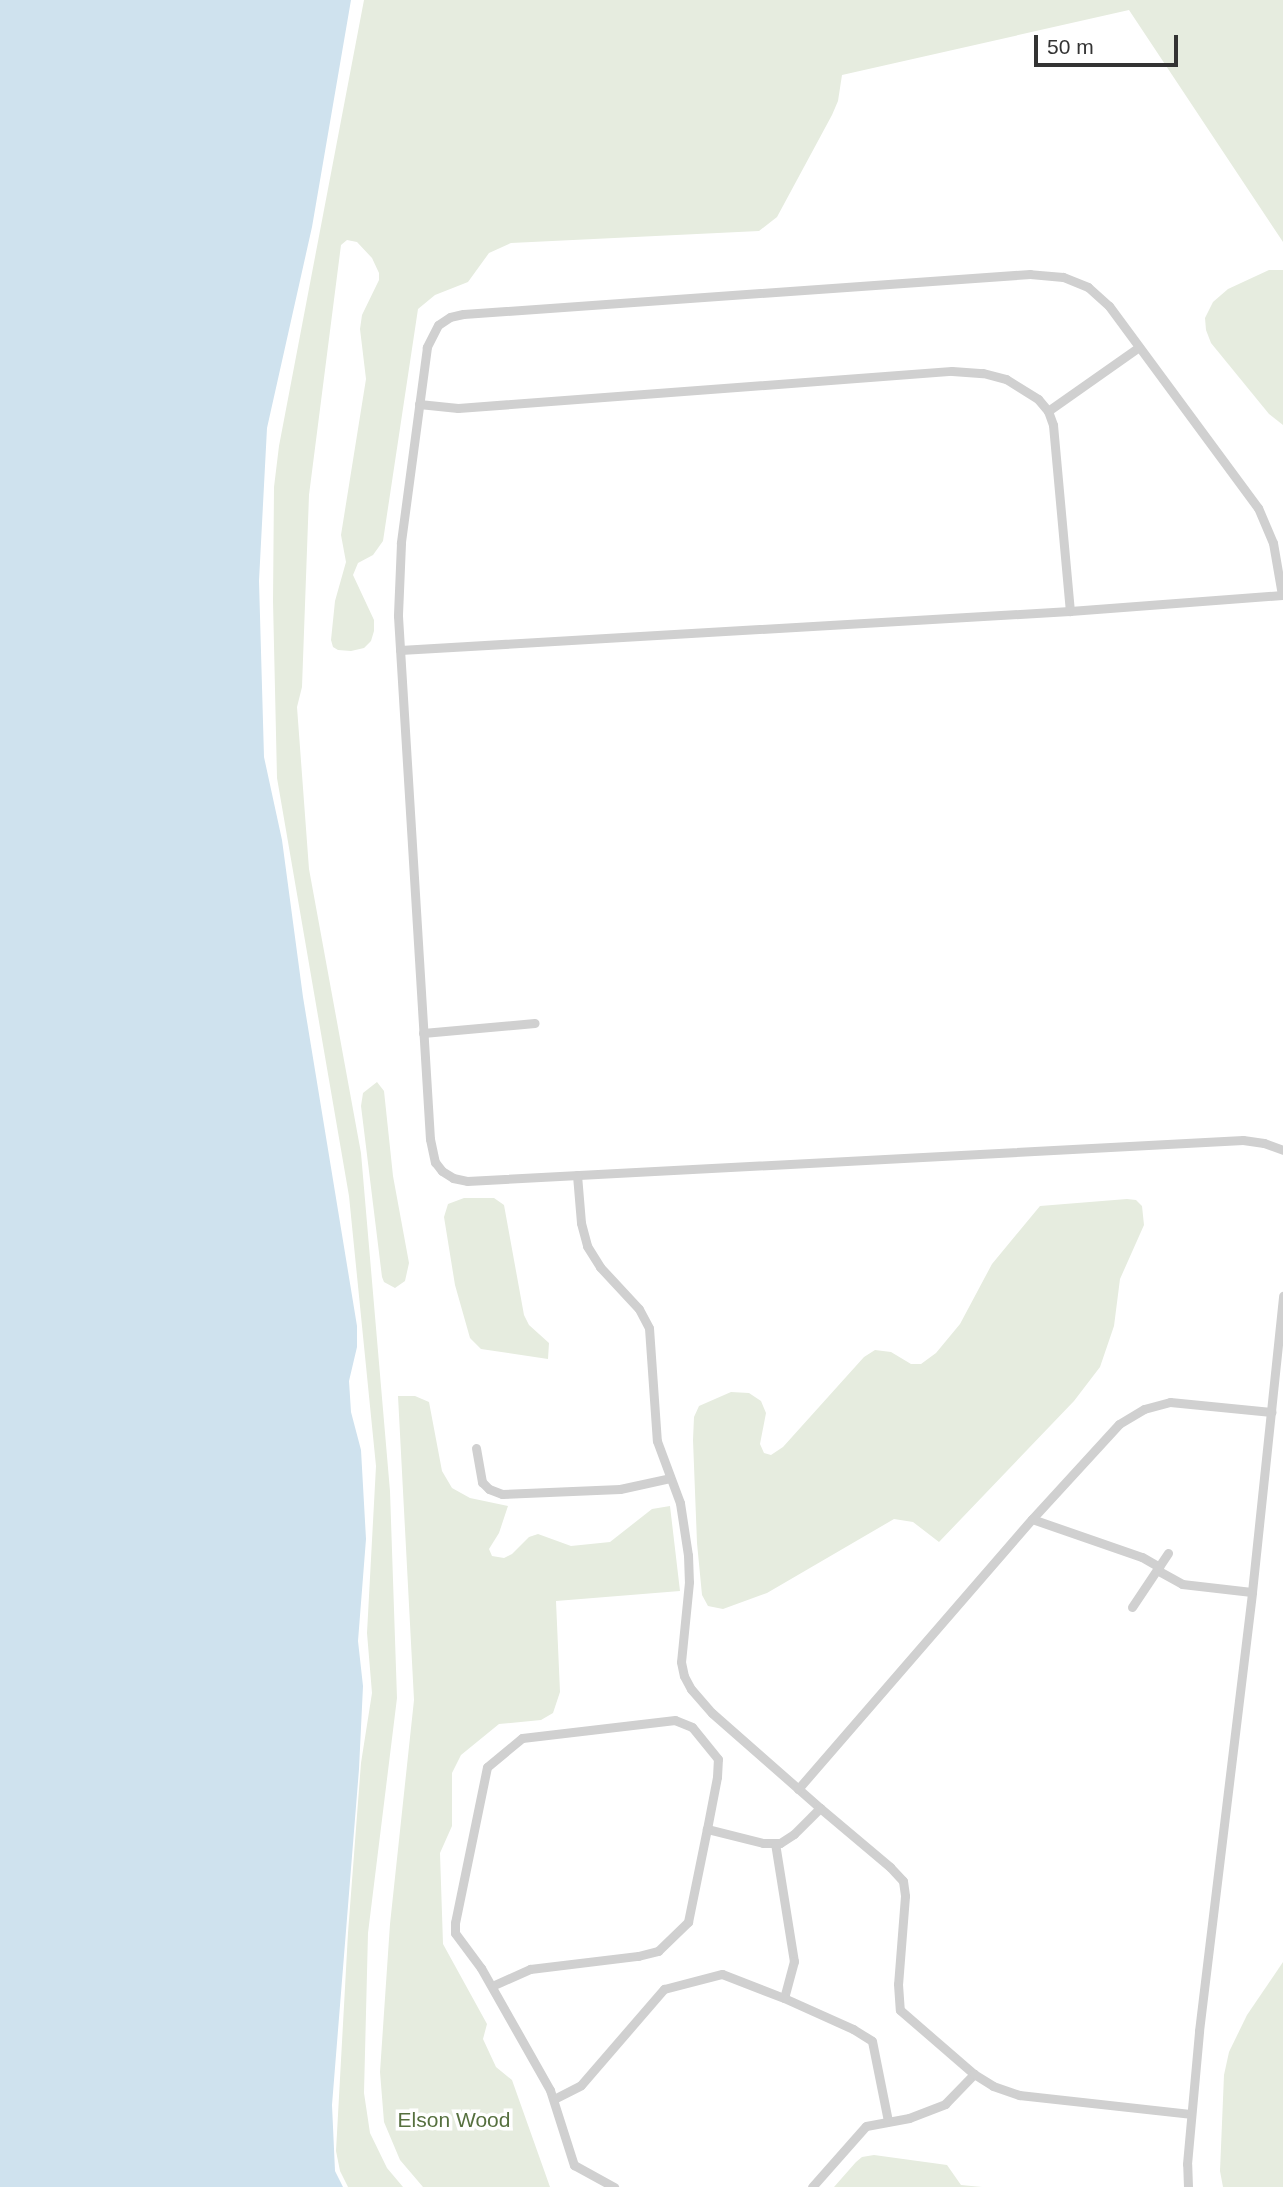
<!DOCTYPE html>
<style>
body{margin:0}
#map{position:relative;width:1283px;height:2187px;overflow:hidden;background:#fff;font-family:Arial,sans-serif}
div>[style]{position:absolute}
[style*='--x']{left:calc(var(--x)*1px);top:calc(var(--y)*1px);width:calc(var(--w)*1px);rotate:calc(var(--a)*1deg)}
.green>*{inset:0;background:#e6ecdf}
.water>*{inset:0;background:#cfe2ee}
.lane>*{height:9px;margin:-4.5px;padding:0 4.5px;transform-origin:4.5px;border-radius:4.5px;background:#d0d0d0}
span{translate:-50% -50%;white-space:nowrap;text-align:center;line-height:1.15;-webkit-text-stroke:7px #fff;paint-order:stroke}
.park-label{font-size:21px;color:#56703f}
.scale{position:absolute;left:1034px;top:35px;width:144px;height:32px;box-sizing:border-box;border:4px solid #333;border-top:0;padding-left:9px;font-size:21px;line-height:24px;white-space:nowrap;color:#333;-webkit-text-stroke:5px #fff;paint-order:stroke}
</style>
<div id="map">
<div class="green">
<i style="clip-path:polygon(364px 0,1283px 0,1283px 242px,1129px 10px,842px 75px,838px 101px,832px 115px,777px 217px,759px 231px,511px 243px,489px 253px,468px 282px,435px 295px,418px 309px,383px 541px,373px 555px,358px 563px,353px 575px,374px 620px,374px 631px,371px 641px,364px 648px,351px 651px,338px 650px,333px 647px,331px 640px,335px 601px,346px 562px,341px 535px,366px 379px,360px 329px,362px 315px,379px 280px,379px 273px,372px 258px,357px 242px,347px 240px,341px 245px,309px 495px,302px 687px,297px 707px,309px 869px,361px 1153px,390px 1491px,397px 1698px,368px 1933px,364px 2093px,370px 2133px,387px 2168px,403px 2187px,348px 2187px,340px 2171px,336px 2151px,348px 1933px,361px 1763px,372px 1693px,367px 1633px,376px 1466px,349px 1196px,277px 778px,273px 601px,274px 487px,279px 446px)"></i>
<i style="clip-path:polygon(1269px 270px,1283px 270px,1283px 425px,1269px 414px,1211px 343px,1206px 330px,1205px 318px,1213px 302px,1228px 289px)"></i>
<i style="clip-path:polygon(377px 1082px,384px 1091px,393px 1176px,409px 1263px,405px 1281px,395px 1288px,384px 1282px,382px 1277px,361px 1106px,363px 1093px)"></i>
<i style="clip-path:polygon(464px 1198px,494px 1198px,504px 1205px,524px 1315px,529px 1325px,549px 1343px,548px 1359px,481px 1349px,470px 1338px,455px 1285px,444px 1217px,448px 1204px)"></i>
<i style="clip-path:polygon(1127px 1199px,1136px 1200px,1142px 1206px,1144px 1225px,1120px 1279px,1114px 1326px,1100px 1367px,1074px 1401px,939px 1542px,913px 1522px,894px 1519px,767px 1593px,723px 1609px,708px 1606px,702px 1595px,697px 1543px,693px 1440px,694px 1417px,699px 1406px,731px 1392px,749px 1393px,761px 1401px,766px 1413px,760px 1444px,764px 1453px,771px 1455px,783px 1447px,864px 1357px,875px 1350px,891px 1352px,911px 1364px,921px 1364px,936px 1353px,960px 1324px,992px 1264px,1040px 1206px)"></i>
<i style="clip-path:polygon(398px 1396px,415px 1396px,429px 1402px,442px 1471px,452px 1488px,470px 1498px,508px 1506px,499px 1533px,489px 1549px,492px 1556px,504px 1558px,512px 1554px,529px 1537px,538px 1534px,571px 1546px,610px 1542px,652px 1509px,670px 1506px,680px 1591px,556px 1601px,560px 1692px,553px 1713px,541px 1720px,499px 1724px,461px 1755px,452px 1773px,452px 1826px,440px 1853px,443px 1944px,487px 2024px,483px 2039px,496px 2067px,512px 2080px,550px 2187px,423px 2187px,400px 2160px,384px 2122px,380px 2072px,390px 1924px,414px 1700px)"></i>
<i style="clip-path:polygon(1283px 1962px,1283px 2187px,1223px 2187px,1220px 2171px,1224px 2075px,1229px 2052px,1247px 2015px)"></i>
<i style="clip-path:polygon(874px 2155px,947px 2165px,961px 2185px,982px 2187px,834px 2187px,856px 2162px,862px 2157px)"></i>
</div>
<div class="water">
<i style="clip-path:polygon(0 0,351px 0,312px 227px,267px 428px,259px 581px,264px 757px,282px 840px,303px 997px,357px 1326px,357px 1347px,349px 1381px,351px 1412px,361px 1450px,366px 1539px,358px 1641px,363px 1686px,359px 1769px,332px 2105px,335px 2171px,343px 2187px,0 2187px)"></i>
</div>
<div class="lane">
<i style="--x:419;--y:404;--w:39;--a:6"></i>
<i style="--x:458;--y:408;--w:495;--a:-4.3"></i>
<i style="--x:952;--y:371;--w:31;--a:4"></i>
<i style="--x:983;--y:373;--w:24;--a:15"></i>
<i style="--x:1006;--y:379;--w:38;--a:32"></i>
<i style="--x:1038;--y:399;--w:16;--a:50"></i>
<i style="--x:1048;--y:411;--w:15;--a:70"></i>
<i style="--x:1053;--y:425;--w:187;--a:84.8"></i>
<i style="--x:1048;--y:411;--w:111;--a:-35.1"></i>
<i style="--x:1282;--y:595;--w:53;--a:-99.8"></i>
<i style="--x:1273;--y:543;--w:38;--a:-113"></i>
<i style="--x:1258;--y:508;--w:251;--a:-126.4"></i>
<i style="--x:1109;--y:306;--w:28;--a:-138"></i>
<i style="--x:1088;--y:287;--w:27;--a:-158"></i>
<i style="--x:1063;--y:277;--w:33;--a:-175"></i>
<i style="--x:1030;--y:274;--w:568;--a:175.96"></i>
<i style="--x:463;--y:314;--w:13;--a:167"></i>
<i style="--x:450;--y:317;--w:14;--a:146"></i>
<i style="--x:438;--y:325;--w:25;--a:117"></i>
<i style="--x:427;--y:347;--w:198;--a:97.6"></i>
<i style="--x:401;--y:543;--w:73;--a:92.4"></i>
<i style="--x:398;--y:616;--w:524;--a:86.5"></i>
<i style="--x:430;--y:1139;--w:24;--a:78"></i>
<i style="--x:435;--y:1162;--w:11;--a:52"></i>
<i style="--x:442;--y:1171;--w:13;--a:32"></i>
<i style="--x:453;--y:1178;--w:14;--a:12"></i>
<i style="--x:467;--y:1181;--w:777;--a:-3.02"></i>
<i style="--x:1243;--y:1140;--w:21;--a:8"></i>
<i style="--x:1264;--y:1143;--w:20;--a:20"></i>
<i style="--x:400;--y:650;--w:671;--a:-3.33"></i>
<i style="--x:1070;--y:611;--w:214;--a:-4.3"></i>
<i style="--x:423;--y:1033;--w:112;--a:-5.1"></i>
<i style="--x:577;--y:1175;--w:48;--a:85.2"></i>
<i style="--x:581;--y:1223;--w:24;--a:75"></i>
<i style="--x:587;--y:1246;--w:25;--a:58"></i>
<i style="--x:600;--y:1267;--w:57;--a:47.1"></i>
<i style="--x:639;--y:1309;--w:21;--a:62"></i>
<i style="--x:649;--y:1328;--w:113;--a:86"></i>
<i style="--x:657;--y:1441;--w:66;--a:69.6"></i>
<i style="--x:680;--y:1503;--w:53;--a:81.3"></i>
<i style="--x:688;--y:1555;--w:27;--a:88"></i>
<i style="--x:689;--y:1582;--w:80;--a:95.7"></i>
<i style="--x:681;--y:1662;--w:14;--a:78"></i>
<i style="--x:684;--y:1676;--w:15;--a:62"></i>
<i style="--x:691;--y:1689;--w:32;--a:49"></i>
<i style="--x:712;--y:1713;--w:144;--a:41.3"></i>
<i style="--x:820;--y:1808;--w:37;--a:135"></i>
<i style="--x:794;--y:1834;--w:17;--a:147"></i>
<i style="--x:780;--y:1843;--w:17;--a:180"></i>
<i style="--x:763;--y:1843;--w:58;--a:-166"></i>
<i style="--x:707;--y:1829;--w:53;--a:-79.1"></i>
<i style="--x:717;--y:1777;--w:18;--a:-87"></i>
<i style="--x:718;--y:1759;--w:41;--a:-129.1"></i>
<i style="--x:692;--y:1727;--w:18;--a:-158"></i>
<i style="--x:675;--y:1720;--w:154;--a:173.3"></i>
<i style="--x:522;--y:1738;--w:45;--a:140.4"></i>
<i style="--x:487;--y:1767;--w:159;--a:101.6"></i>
<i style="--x:455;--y:1923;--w:10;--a:90"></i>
<i style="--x:455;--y:1933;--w:44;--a:53.4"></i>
<i style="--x:481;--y:1968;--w:140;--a:60.5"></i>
<i style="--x:550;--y:2090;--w:79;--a:72.3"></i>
<i style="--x:574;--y:2165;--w:46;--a:28.8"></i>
<i style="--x:476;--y:1448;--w:35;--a:80"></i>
<i style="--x:482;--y:1482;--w:10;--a:45"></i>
<i style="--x:489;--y:1489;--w:14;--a:21"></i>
<i style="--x:502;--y:1494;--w:118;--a:-2.4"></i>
<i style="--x:620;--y:1489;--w:51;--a:-12.4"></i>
<i style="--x:1032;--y:1519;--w:116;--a:19.1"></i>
<i style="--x:1142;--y:1557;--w:20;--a:30"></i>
<i style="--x:1157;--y:1570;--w:29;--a:29"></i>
<i style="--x:1182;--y:1584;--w:70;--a:6.5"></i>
<i style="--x:1132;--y:1607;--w:65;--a:-56.3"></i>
<i style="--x:798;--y:1789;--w:357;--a:-49.1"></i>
<i style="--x:1032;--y:1519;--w:129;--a:-47.5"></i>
<i style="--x:1119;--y:1424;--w:29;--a:-31"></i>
<i style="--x:1144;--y:1409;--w:27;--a:-15"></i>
<i style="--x:1170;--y:1402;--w:102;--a:5.6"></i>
<i style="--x:820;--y:1808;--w:92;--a:40.1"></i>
<i style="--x:890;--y:1867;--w:19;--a:47"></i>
<i style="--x:903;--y:1881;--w:15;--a:82"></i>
<i style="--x:905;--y:1896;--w:88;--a:94.5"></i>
<i style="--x:898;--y:1984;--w:26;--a:86"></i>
<i style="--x:900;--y:2010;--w:98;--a:40.9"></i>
<i style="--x:775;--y:1843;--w:120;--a:80.9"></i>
<i style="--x:794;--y:1961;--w:38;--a:105"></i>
<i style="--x:784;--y:1998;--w:76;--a:24.2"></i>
<i style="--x:853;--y:2029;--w:22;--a:32"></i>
<i style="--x:872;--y:2041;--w:82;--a:78.7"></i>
<i style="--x:492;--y:1986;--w:42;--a:-24.1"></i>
<i style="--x:530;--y:1969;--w:109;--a:-6.9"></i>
<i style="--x:638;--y:1956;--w:21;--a:-14"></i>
<i style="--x:658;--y:1951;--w:42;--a:-44"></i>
<i style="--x:688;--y:1922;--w:95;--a:-78.5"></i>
<i style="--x:554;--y:2099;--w:30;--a:-27"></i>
<i style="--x:581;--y:2085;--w:127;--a:-49.2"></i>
<i style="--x:664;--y:1989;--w:60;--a:-14.5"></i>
<i style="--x:722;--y:1974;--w:66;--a:21.2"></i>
<i style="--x:812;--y:2187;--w:81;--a:-48.5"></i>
<i style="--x:866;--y:2126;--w:44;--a:-10.5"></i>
<i style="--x:909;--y:2118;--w:39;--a:-21"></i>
<i style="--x:945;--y:2104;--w:42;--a:-46"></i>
<i style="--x:974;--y:2074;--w:22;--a:32"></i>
<i style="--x:993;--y:2086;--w:28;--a:19"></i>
<i style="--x:1019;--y:2095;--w:172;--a:6.3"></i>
<i style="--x:1188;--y:2187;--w:23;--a:-92"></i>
<i style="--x:1187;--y:2164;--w:134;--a:-84.8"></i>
<i style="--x:1199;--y:2031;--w:442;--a:-83.1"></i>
<i style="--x:1252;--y:1592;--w:298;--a:-84"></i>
</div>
<div class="park-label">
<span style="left:454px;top:2120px">Elson Wood</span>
</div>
<div class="scale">50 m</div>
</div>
